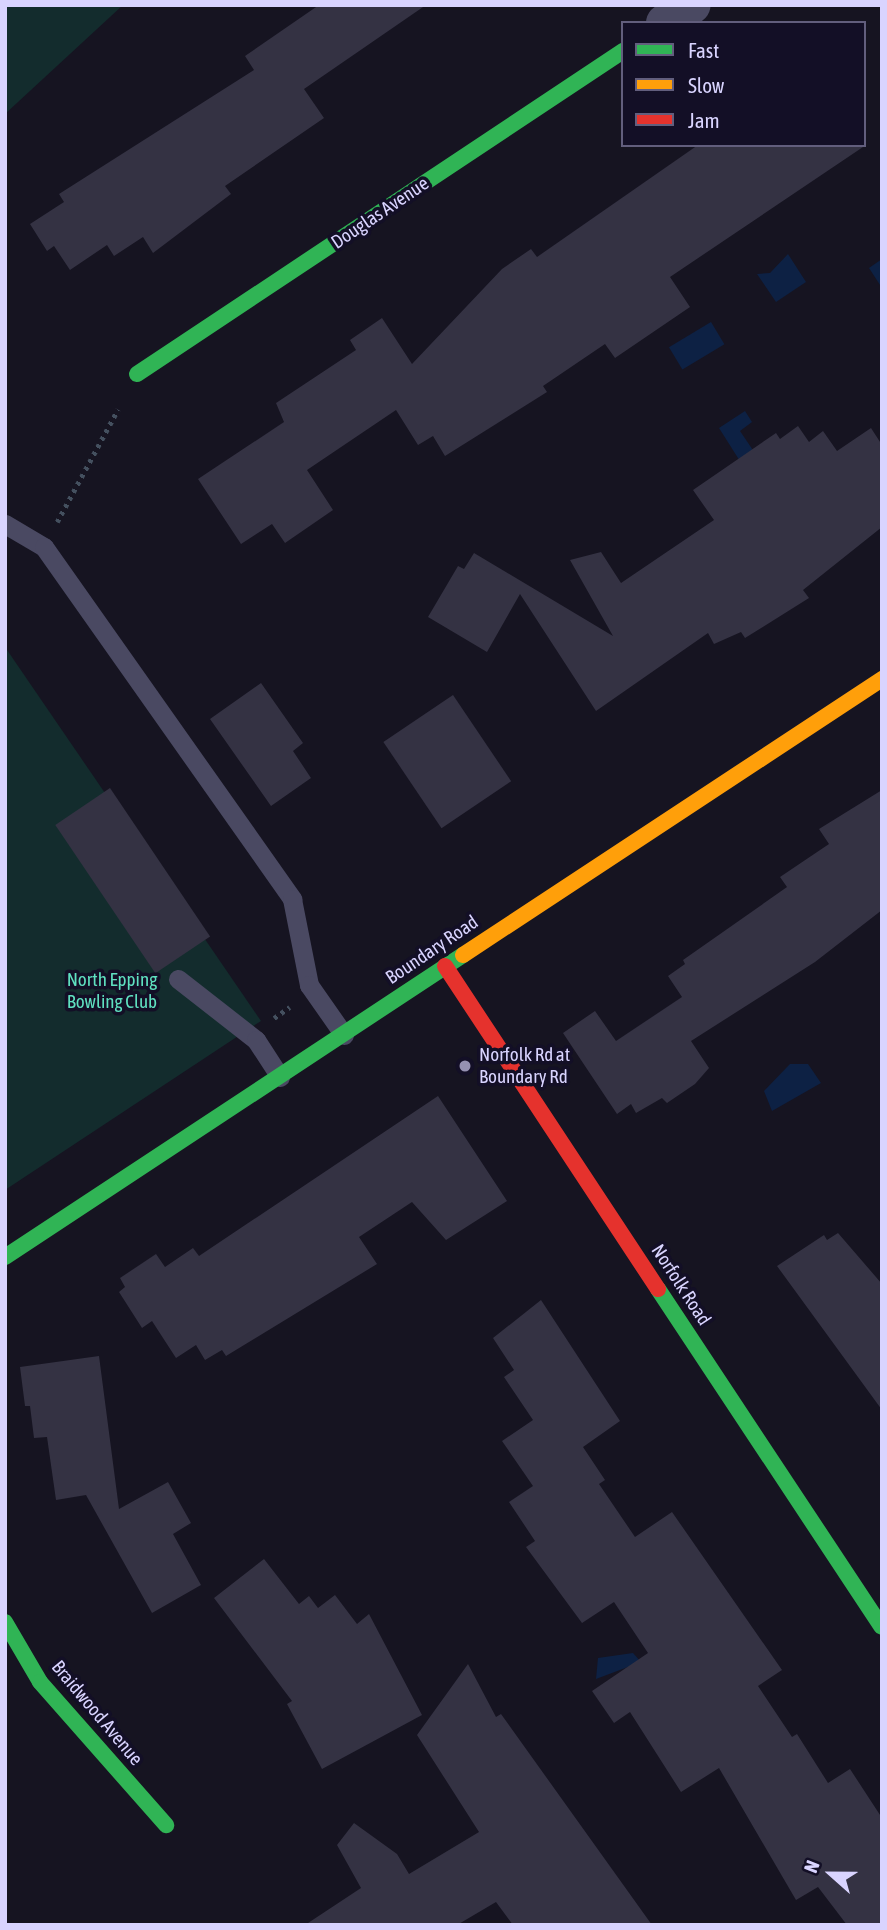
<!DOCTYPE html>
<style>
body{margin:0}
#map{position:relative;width:887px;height:1930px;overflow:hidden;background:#161421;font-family:"Asap Condensed",sans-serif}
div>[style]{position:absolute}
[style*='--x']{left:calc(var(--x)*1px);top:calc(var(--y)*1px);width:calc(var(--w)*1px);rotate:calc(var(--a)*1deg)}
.green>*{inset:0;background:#132c2d}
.water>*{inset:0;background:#0d2144;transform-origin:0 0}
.building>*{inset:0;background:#343243;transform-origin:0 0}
.path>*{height:4.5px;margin-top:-2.25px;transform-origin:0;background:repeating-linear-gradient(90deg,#44505f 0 3.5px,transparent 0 8.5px)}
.lane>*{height:19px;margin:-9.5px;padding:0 9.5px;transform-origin:9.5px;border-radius:9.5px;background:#4a4962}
.street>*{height:38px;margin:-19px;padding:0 19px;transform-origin:19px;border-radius:19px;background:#4a4962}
.fast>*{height:16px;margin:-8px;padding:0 8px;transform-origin:8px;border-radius:8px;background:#30b455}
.slow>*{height:16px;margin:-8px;padding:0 8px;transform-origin:8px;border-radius:8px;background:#ff9f0a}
.jam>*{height:16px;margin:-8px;padding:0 8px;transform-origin:8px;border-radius:8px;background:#e5322d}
.dots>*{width:19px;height:19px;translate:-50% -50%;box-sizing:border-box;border:4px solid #130f26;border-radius:50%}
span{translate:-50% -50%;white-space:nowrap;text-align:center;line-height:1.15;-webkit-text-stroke:7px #130f26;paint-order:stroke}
.street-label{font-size:19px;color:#d9d4ff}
.park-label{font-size:19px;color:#5fe0c0}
.poi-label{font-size:19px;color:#d9d4ff}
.left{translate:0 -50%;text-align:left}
.frame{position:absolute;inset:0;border:7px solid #d9d4ff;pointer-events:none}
.legend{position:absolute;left:621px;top:21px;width:245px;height:126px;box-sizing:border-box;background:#130f26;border:2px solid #625e7d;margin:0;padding:9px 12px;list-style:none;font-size:21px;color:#d9d4ff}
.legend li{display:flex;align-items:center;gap:14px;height:35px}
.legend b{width:35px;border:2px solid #625e7d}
.north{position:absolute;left:796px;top:1839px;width:70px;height:70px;-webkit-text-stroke:5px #130f26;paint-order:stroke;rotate:291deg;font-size:19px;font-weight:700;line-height:28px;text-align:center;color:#d9d4ff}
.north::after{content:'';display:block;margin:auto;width:24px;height:32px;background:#d9d4ff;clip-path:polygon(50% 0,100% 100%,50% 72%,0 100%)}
</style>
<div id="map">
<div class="green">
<i style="clip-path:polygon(5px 5px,123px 5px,5px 114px)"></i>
<i style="clip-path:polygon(5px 647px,261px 1021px,5px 1190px)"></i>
</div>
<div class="water">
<i style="clip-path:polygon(788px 254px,806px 282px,776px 302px,757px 274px,770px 273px)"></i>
<i style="clip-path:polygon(882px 259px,882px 288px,869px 268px)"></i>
<i style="left:711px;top:322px;width:26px;height:49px;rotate:59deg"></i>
<i style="clip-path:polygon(745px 411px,752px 422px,740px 431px,765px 468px,750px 477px,719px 428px)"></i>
<i style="clip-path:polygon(790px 1064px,808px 1064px,821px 1083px,772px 1111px,764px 1091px)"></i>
<i style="clip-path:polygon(633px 1653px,641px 1662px,596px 1679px,598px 1658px)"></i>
</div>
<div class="building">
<i style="clip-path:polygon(319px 5px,426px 5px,304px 89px,324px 118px,225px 186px,231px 194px,153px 253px,143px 237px,114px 256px,107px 245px,70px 270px,54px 246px,47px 251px,30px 224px,64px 202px,59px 194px,254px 70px,245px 56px)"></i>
<i style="clip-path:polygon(698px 145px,866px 145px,670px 277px,690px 307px,615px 358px,605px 344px,543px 386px,547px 392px,445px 456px,433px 436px,418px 445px,396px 410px,307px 470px,333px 510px,285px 543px,272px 524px,241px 544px,198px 479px,284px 422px,276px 403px,356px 350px,350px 340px,382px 318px,412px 364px,502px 269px,531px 249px,537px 257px)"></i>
<i style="clip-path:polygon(798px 426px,809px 442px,823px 431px,837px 451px,871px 428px,882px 445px,882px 527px,803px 590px,809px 598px,745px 638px,741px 632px,714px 644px,708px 633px,596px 711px,520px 594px,487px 652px,428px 617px,458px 566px,464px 569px,474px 553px,613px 636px,570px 560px,601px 552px,621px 583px,714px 520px,693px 490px,776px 433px,780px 439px)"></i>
<i style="clip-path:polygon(261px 683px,303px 743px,293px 751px,311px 778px,271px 806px,210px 719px)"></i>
<i style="left:453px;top:695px;width:104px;height:84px;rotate:56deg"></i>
<i style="left:110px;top:788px;width:179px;height:66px;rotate:56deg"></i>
<i style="clip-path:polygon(882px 790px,882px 910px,815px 962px,691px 1041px,709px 1068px,695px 1084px,667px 1103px,662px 1098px,636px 1113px,631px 1104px,617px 1114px,563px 1033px,595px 1011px,616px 1041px,682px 997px,668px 976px,685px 964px,683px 960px,787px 887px,780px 877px,829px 844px,819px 829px)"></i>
<i style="clip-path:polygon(438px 1096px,507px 1201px,446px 1240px,412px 1202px,359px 1237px,377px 1264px,226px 1356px,222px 1350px,205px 1360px,196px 1345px,176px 1358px,152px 1321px,142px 1328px,119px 1292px,125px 1287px,120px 1278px,156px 1254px,165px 1267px,193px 1248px,199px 1256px)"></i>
<i style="clip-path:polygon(838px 1233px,882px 1284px,882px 1410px,777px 1266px,824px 1235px,827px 1240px)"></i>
<i style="clip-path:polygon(541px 1300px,620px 1421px,583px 1447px,605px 1480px,599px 1484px,635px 1537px,672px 1512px,782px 1670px,758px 1686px,792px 1737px,797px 1734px,828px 1783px,850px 1769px,882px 1818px,882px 1925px,847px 1925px,818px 1887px,796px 1900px,719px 1768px,681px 1792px,630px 1712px,614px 1723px,592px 1691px,648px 1653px,614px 1602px,582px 1623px,526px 1547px,535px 1541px,509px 1502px,533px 1486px,502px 1441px,533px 1420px,504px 1377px,514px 1370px,493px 1338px)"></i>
<i style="clip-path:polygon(99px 1356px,119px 1509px,168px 1482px,191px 1523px,173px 1534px,201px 1585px,152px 1613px,86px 1495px,56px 1500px,47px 1437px,34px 1438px,30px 1406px,25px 1406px,20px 1367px)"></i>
<i style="clip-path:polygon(264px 1559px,299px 1604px,309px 1596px,318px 1608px,335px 1595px,357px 1624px,369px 1614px,422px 1715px,322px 1769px,287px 1704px,292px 1701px,214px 1598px)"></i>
<i style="clip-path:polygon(468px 1664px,496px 1717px,501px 1714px,652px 1925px,513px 1925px,496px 1902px,457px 1925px,305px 1925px,361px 1888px,337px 1845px,354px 1823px,397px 1854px,409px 1874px,479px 1832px,417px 1735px)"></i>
</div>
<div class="path">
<i style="--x:57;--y:522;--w:128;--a:-61.6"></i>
<i style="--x:274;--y:1018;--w:19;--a:-35"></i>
</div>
<div class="lane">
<i style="--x:5;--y:524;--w:45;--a:30.5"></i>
<i style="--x:44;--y:547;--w:431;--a:54.8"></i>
<i style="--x:292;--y:899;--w:88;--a:78.8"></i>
<i style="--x:309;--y:985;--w:61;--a:55"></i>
<i style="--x:178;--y:979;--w:99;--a:38"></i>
<i style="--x:256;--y:1040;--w:44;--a:57"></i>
</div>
<div class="street">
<i style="--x:665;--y:23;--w:32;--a:-34"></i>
</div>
<div class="fast">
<i style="--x:137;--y:374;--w:584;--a:-33.61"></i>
<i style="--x:5;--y:1257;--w:549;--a:-33.4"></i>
<i style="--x:658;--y:1289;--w:405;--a:56.5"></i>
<i style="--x:5;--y:1622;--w:69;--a:59.7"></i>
<i style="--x:40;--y:1682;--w:191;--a:48.6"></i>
</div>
<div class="slow">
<i style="--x:463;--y:955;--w:502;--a:-33.37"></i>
</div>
<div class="jam">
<i style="--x:445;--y:966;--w:387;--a:56.6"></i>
</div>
<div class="dots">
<i style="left:465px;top:1066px;background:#9591b1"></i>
</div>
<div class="street-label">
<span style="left:380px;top:213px;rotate:-34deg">Douglas Avenue</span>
<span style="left:432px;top:950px;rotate:-34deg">Boundary Road</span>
<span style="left:681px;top:1285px;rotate:57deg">Norfolk Road</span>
<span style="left:97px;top:1713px;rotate:50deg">Braidwood Avenue</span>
</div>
<div class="park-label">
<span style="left:112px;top:991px">North Epping<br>Bowling Club</span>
</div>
<div class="poi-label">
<span class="left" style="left:479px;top:1066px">Norfolk Rd at<br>Boundary Rd</span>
</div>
<div class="frame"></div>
<ul class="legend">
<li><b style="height:9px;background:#30b455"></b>Fast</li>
<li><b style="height:9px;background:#ff9f0a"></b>Slow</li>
<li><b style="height:9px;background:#e5322d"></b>Jam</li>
</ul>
<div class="north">N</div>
</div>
